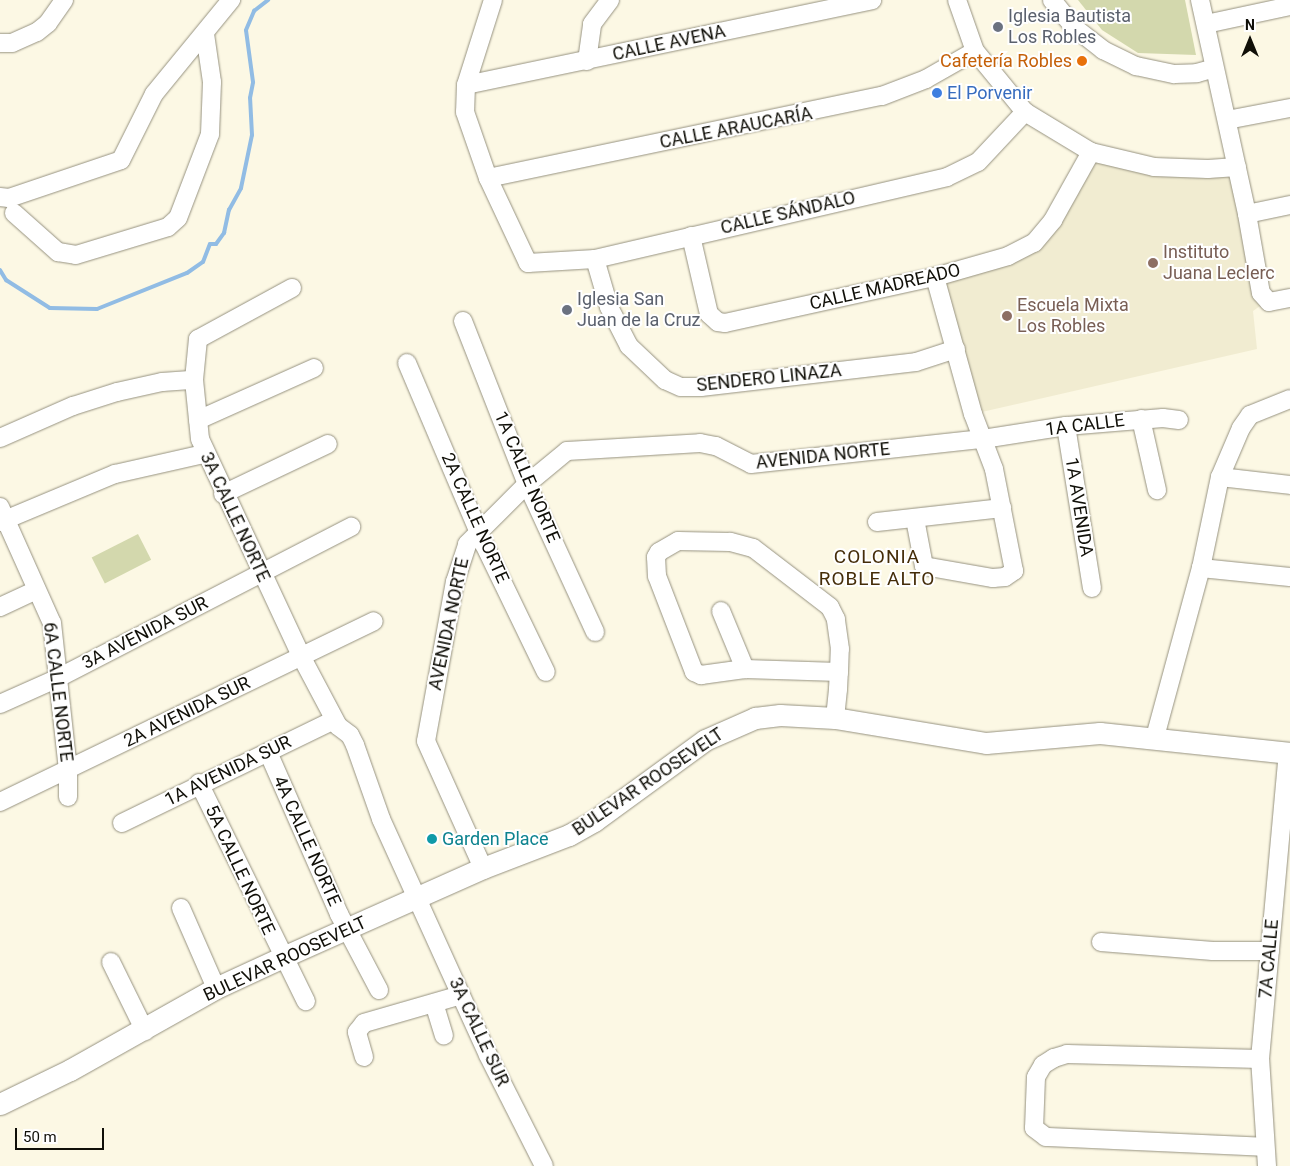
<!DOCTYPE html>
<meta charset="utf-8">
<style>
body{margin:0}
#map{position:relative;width:1290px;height:1166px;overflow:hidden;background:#fcf8e4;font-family:Roboto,sans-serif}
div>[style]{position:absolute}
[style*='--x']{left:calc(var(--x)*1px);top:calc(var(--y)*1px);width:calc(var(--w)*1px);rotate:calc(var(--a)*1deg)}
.built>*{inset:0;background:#f1ecd1}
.green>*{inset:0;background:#d3d8ad;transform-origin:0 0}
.stream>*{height:4px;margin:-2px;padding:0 2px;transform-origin:2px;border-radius:2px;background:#91bce4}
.roads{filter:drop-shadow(0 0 1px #969280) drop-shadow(0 0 1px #969280)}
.minor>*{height:18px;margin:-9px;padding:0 9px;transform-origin:9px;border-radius:9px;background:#fff}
.major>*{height:21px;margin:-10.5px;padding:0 10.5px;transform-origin:10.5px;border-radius:10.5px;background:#fff}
.dots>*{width:14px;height:14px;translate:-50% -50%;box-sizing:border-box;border:2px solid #fff;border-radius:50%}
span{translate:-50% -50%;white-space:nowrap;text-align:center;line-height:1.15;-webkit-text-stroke:4px #fff;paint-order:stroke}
.worship-label{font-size:18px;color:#5b616d}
.left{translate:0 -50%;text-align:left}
.street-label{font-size:18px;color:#100f08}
.food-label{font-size:18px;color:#c56008}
.right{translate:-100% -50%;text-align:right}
.shop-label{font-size:18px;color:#366cbe}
.education-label{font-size:18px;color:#785e54}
.culture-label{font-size:18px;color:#0d838f}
.neighbourhood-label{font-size:19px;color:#452d09;letter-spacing:1px}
.north{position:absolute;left:1225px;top:15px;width:50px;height:50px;-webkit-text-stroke:4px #fff;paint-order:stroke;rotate:0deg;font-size:14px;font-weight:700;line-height:20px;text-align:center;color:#100f08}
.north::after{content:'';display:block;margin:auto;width:18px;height:22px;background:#100f08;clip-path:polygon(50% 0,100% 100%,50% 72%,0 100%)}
.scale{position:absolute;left:15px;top:1128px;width:89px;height:22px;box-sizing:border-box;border:2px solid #100f08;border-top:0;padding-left:6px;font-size:15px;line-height:18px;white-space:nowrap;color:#100f08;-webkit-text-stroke:4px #fff;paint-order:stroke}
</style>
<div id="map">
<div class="built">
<i style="clip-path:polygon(1095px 149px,1126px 157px,1237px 167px,1267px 301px,1253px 311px,1257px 349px,973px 414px,935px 277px,1034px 243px)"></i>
</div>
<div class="green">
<i style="clip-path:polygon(1078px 0,1185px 0,1196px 55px,1138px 53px,1102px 30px)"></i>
<i style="left:138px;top:534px;width:29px;height:52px;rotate:63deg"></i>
</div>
<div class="stream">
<i style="--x:0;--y:270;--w:12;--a:59"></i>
<i style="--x:6;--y:280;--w:52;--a:32.5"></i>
<i style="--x:50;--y:308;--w:47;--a:1.2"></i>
<i style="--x:97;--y:309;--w:97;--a:-21.8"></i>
<i style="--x:187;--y:273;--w:19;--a:-35"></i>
<i style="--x:203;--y:262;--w:19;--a:-69"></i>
<i style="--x:210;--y:244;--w:6;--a:0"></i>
<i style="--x:216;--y:244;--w:14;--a:-54"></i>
<i style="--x:224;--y:233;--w:24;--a:-78"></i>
<i style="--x:229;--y:210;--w:25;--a:-61"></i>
<i style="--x:241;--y:188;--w:54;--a:-78.3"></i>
<i style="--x:252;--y:135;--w:37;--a:-93"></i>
<i style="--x:250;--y:98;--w:16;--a:-79"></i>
<i style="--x:253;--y:82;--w:52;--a:-97.7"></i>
<i style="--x:246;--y:30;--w:21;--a:-67"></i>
<i style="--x:254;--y:11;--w:18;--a:-38"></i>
</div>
<div class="roads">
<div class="minor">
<i style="--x:493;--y:0;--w:89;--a:107.6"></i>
<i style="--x:466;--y:85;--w:27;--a:92"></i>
<i style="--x:465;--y:112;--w:70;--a:70.8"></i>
<i style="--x:488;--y:178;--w:94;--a:64.8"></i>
<i style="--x:528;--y:263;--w:67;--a:-3.4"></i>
<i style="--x:595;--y:259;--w:361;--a:-13.1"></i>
<i style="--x:947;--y:177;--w:34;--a:-26"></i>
<i style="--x:978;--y:162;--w:69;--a:-46.8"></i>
<i style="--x:957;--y:0;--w:54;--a:70.6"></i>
<i style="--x:975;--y:51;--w:79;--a:50.7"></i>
<i style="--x:1025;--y:112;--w:77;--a:31.2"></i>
<i style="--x:1091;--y:152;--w:65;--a:13.4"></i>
<i style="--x:1154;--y:167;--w:54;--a:2.1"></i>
<i style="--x:1208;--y:169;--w:29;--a:-4"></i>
<i style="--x:1052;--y:0;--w:36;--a:51"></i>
<i style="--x:1075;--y:28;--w:36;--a:38"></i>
<i style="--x:1103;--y:50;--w:37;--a:26"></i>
<i style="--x:1136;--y:66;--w:39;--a:12"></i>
<i style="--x:1174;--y:74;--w:23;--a:-2"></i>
<i style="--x:1197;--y:73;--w:18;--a:-16"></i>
<i style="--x:1200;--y:0;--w:219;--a:77.6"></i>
<i style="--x:1247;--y:214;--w:80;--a:80"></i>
<i style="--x:1261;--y:293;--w:12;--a:48"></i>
<i style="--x:1269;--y:302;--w:21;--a:-11"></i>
<i style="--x:1206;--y:24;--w:86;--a:-12.1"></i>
<i style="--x:0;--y:43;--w:12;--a:0"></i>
<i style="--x:12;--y:43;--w:27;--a:-24"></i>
<i style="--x:37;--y:32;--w:14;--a:-39"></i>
<i style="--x:48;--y:23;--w:28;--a:-55"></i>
<i style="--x:587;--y:61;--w:37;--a:-82"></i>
<i style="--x:592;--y:24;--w:30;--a:-53"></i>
<i style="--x:466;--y:85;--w:415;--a:-11.8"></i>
<i style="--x:1227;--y:120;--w:64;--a:-10.8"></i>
<i style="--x:488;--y:178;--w:402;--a:-11.8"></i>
<i style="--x:882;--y:96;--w:47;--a:-21.1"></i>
<i style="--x:926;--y:79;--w:56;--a:-29.7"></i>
<i style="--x:0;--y:197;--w:9;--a:6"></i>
<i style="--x:9;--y:198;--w:118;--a:-18.7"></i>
<i style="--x:121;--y:160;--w:74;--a:-63.4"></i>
<i style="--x:154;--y:94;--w:122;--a:-50.7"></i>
<i style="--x:14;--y:213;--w:59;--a:41.6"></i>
<i style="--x:58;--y:252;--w:18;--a:9"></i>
<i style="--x:76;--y:255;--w:96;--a:-16.9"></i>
<i style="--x:168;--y:227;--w:13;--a:-42"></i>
<i style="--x:178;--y:218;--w:90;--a:-69.1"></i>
<i style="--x:210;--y:134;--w:52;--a:-87.8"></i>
<i style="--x:212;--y:82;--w:49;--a:-98.3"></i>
<i style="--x:1247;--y:214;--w:44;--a:-11.8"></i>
<i style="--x:691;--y:236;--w:80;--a:77"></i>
<i style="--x:709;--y:314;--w:12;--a:42"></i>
<i style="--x:718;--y:322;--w:7;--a:8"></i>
<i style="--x:725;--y:323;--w:215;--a:-12.4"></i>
<i style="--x:935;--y:277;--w:76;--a:-16"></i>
<i style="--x:1008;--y:256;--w:29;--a:-27"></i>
<i style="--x:1034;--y:243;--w:30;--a:-50"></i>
<i style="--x:1053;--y:220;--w:78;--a:-60.8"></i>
<i style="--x:595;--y:259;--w:50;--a:73.7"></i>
<i style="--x:609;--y:307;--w:44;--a:62.9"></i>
<i style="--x:629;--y:346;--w:50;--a:43.4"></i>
<i style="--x:665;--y:380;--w:17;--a:24"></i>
<i style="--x:681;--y:387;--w:20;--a:0"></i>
<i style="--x:701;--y:387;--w:216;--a:-6.6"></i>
<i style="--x:916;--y:362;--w:42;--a:-18"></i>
<i style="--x:292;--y:288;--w:107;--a:151.5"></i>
<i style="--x:198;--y:339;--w:41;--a:95.6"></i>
<i style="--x:194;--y:380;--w:59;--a:84.2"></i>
<i style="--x:200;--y:439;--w:239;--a:65"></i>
<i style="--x:301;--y:656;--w:79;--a:62.1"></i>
<i style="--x:338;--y:726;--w:15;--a:37"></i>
<i style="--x:350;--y:735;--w:11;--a:63"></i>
<i style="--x:355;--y:745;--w:78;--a:70.6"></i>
<i style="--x:381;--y:819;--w:259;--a:65.6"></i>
<i style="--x:488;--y:1055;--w:124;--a:63.2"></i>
<i style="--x:463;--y:321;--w:175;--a:68.6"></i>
<i style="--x:527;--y:484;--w:163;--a:65.3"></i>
<i style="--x:407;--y:363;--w:197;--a:67"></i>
<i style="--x:484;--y:544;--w:142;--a:64.2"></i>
<i style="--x:1141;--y:419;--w:73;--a:77.3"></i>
<i style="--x:198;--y:420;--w:127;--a:-24.1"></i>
<i style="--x:1066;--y:426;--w:164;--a:80.9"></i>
<i style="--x:0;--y:438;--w:80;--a:-23.7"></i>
<i style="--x:73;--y:406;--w:46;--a:-17.7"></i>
<i style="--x:117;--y:392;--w:46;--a:-12.5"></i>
<i style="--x:162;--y:382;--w:32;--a:-4"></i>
<i style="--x:1220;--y:477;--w:70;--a:6.5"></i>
<i style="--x:223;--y:494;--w:116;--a:-25.5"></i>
<i style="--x:0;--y:507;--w:127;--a:65.9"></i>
<i style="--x:52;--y:623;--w:148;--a:83.8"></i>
<i style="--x:68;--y:770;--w:27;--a:90"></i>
<i style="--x:915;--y:519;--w:48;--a:79.2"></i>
<i style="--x:924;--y:566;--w:70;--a:9.9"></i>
<i style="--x:993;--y:578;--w:12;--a:-5"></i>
<i style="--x:1005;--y:577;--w:11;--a:-34"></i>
<i style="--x:1014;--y:571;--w:104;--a:-101.1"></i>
<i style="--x:994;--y:469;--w:59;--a:-110.9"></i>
<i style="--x:973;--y:414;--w:142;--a:-105.5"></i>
<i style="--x:0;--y:522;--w:125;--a:-22.7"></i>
<i style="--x:115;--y:474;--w:91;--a:-12.7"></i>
<i style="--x:877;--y:522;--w:126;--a:-6.4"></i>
<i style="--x:1201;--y:568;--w:89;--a:5.8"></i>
<i style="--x:0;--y:607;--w:40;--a:-25"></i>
<i style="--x:721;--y:611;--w:63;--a:67.5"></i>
<i style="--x:0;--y:704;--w:64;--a:-24.1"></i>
<i style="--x:58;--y:678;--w:330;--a:-27.3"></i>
<i style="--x:835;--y:718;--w:29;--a:-84"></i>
<i style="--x:838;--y:689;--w:17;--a:-87"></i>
<i style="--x:839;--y:672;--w:23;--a:-88"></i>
<i style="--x:840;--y:649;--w:30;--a:-98"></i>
<i style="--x:836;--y:619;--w:13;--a:-117"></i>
<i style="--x:830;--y:607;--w:97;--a:-142.5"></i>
<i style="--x:753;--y:548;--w:24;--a:-165"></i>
<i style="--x:730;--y:542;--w:52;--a:-178.9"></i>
<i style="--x:678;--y:541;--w:22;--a:150"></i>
<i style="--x:659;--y:552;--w:6;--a:121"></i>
<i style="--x:656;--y:557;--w:19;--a:87"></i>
<i style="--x:657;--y:576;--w:103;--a:68.9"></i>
<i style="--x:694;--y:672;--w:8;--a:23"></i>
<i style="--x:701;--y:675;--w:44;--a:-7.8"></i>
<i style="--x:745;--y:669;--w:94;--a:1.8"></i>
<i style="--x:1155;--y:737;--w:175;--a:-74.8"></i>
<i style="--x:1201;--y:568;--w:93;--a:-78.2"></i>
<i style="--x:1220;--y:477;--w:53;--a:-66.8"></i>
<i style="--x:1241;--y:428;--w:16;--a:-55"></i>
<i style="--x:1250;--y:415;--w:43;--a:-21.8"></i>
<i style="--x:268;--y:752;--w:177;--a:66.3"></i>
<i style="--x:339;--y:914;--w:86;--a:62.2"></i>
<i style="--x:199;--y:783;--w:243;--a:63.9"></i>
<i style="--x:0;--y:802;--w:415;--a:-25.8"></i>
<i style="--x:122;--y:823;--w:236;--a:-25.9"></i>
<i style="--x:483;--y:868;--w:139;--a:-114.2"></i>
<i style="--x:426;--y:741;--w:162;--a:-79.7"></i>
<i style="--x:455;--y:582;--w:40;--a:-72"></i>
<i style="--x:467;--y:544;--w:85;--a:-45"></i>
<i style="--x:527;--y:484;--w:52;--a:-39.5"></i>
<i style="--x:567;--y:451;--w:133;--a:-3.4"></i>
<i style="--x:700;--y:443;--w:16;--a:11"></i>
<i style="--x:716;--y:446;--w:39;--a:27"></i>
<i style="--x:751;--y:464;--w:233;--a:-6.2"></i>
<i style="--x:983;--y:439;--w:84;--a:-8.9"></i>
<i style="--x:1066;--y:426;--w:97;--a:-4.7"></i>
<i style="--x:1163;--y:418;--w:16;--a:7"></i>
<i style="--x:181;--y:908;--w:87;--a:66.4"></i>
<i style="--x:1101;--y:942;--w:112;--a:4.6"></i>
<i style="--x:1213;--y:951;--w:57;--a:0"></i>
<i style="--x:111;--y:962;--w:77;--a:63.8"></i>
<i style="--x:434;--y:1003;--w:34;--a:73"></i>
<i style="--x:364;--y:1057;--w:26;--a:-106"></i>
<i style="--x:357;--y:1032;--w:11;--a:-52"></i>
<i style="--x:364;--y:1023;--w:101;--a:-16.1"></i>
<i style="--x:1260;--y:1059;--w:193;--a:-178.5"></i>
<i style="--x:1067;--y:1054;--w:14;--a:163"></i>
<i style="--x:1054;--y:1058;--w:13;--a:148"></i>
<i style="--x:1043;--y:1065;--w:14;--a:120"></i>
<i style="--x:1036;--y:1077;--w:51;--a:92.2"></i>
<i style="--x:1034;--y:1128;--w:15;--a:37"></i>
<i style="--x:1046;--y:1137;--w:219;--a:2.6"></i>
<i style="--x:1267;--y:1166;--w:107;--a:-93.7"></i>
<i style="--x:1260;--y:1059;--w:308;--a:-84.8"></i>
</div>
<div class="major">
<i style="--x:0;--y:1104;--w:78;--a:-25.9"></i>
<i style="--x:70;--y:1070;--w:167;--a:-29.3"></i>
<i style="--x:216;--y:988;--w:74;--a:-24.8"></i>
<i style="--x:283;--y:957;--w:219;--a:-24"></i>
<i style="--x:483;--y:868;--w:92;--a:-21"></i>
<i style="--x:569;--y:835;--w:29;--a:-29"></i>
<i style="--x:594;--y:821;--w:137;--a:-36.1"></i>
<i style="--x:705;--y:740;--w:55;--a:-23.7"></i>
<i style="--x:755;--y:718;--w:25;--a:-7"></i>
<i style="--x:780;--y:715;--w:55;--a:3.1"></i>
<i style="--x:835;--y:718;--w:153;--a:9.4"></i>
<i style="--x:986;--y:743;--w:114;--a:-5"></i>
<i style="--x:1100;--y:733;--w:191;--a:6"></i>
</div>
</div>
<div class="dots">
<i style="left:998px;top:27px;background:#6b7280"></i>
<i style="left:1082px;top:61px;background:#e8710a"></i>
<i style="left:937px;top:93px;background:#3f7fe0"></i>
<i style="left:1153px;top:263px;background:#8d6e63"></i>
<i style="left:567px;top:310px;background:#6b7280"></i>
<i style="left:1007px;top:316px;background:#8d6e63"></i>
<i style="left:432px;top:839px;background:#0f9aa8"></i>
</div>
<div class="worship-label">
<span class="left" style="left:1008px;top:27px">Iglesia Bautista<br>Los Robles</span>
<span class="left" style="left:577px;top:310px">Iglesia San<br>Juan de la Cruz</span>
</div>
<div class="street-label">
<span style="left:669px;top:43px;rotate:-12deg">CALLE AVENA</span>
<span style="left:736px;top:128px;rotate:-11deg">CALLE ARAUCARÍA</span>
<span style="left:788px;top:213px;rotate:-13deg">CALLE SÁNDALO</span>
<span style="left:885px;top:287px;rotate:-13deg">CALLE MADREADO</span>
<span style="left:769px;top:378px;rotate:-6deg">SENDERO LINAZA</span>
<span style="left:1085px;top:425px;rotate:-7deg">1A CALLE</span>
<span style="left:823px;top:456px;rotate:-6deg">AVENIDA NORTE</span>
<span style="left:527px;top:477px;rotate:67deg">1A CALLE NORTE</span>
<span style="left:1079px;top:507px;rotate:81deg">1A AVENIDA</span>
<span style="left:235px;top:517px;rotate:65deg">3A CALLE NORTE</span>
<span style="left:475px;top:518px;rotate:66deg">2A CALLE NORTE</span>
<span style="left:449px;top:624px;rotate:-78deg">AVENIDA NORTE</span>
<span style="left:145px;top:633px;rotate:-27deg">3A AVENIDA SUR</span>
<span style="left:58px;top:692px;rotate:83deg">6A CALLE NORTE</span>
<span style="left:187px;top:712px;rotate:-26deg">2A AVENIDA SUR</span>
<span style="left:228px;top:771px;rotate:-26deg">1A AVENIDA SUR</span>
<span style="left:648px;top:782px;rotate:-34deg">BULEVAR ROOSEVELT</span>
<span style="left:307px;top:841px;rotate:66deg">4A CALLE NORTE</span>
<span style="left:240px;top:870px;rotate:65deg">5A CALLE NORTE</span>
<span style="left:285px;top:959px;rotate:-25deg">BULEVAR ROOSEVELT</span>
<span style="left:1269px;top:959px;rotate:-85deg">7A CALLE</span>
<span style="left:479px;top:1032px;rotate:65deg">3A CALLE SUR</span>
</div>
<div class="food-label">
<span class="right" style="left:1072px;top:61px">Cafetería Robles</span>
</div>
<div class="shop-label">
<span class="left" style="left:947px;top:93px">El Porvenir</span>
</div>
<div class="education-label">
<span class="left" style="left:1163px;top:263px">Instituto<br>Juana Leclerc</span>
<span class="left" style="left:1017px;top:316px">Escuela Mixta<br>Los Robles</span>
</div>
<div class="culture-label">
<span class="left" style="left:442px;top:839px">Garden Place</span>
</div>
<div class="neighbourhood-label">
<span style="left:877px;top:568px">COLONIA<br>ROBLE ALTO</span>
</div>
<div class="north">N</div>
<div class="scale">50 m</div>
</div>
